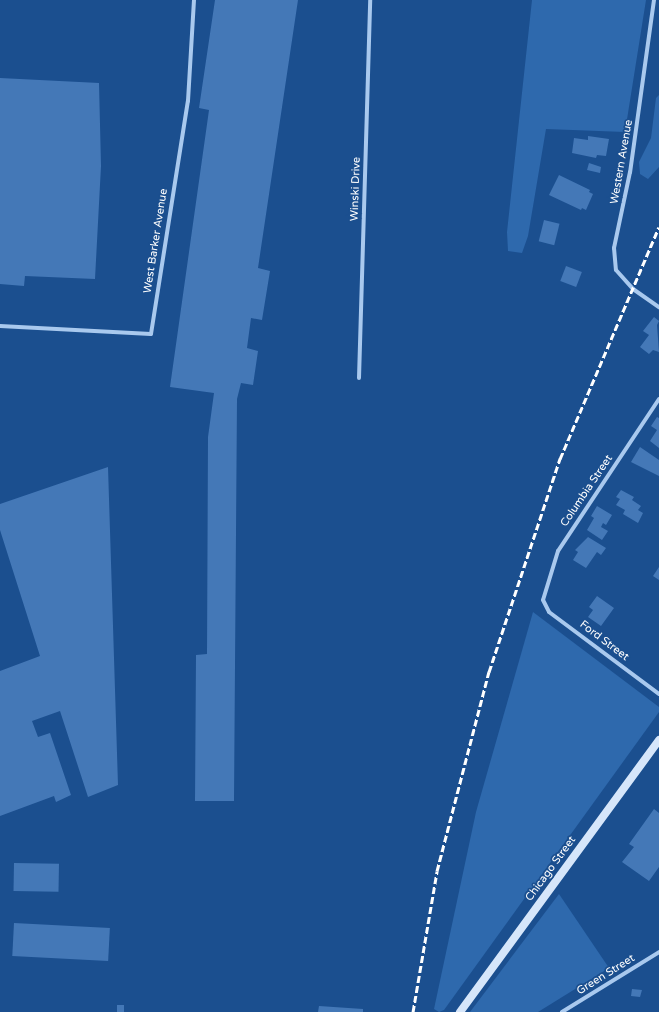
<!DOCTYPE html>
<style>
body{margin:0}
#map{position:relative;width:659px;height:1012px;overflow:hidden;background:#1b4f8f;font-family:"Varela Round",sans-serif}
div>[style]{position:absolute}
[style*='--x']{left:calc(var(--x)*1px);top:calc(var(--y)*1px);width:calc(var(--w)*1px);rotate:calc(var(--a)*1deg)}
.green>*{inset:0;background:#2e69ad}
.building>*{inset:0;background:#4478b7;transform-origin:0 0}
.street>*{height:4px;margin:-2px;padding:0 2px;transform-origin:2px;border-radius:2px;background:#a9c9ee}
.secondary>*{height:8px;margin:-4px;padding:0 4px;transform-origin:4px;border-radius:4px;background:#d6e6fa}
.rail>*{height:3px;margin-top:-1.5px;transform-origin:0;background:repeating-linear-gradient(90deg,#fff 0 7px,transparent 0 10px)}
span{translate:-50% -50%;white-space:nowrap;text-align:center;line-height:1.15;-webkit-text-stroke:3.5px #1b4f8f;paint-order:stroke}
.street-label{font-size:11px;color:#fff}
</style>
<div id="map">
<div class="green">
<i style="clip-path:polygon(532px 0,646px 0,625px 132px,546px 129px,528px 236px,522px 253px,508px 251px,507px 232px)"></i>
<i style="clip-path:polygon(659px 95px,659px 167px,648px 179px,640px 174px,639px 162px,651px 138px,656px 98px)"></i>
<i style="clip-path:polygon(533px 612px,659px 707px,659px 712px,444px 1010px,439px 1012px,434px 1009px,476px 812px)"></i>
<i style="clip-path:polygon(559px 894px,609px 968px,538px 1012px,470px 1012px)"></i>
</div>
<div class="building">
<i style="clip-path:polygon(215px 0,298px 0,258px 268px,270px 271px,262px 320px,251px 318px,247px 348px,258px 351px,253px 385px,241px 383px,237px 399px,234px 801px,195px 801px,196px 655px,207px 654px,208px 437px,214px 393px,170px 387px,209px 110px,199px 108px)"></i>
<i style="clip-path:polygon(0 78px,99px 83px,101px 166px,95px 279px,25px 276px,24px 286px,0 284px)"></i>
<i style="clip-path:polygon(588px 136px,609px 139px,606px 156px,597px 155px,596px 158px,572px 153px,574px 138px,588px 140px)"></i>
<i style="clip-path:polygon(589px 163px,601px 167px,600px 173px,587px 170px)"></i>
<i style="clip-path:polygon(559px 175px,590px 190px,589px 192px,593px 194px,586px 210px,582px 208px,581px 210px,549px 195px)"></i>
<i style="left:544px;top:220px;width:16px;height:22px;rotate:14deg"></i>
<i style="left:566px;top:266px;width:17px;height:16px;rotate:21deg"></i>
<i style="clip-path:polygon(654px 317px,659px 321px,657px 325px,659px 352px,653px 350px,649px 354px,640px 347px,649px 335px,643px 331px)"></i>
<i style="clip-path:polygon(657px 417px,659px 418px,659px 448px,650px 441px,657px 430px,651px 426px)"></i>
<i style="clip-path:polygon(640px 447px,659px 460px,659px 476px,631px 462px)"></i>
<i style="clip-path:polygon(108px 467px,118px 785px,88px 797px,60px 711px,32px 721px,38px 737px,50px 733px,71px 795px,56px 802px,54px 796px,0 816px,0 671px,40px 656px,0 530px,0 504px)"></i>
<i style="clip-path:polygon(621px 490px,634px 497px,632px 500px,641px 506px,638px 510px,643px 513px,638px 523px,623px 514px,625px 510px,616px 505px,620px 499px,616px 497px)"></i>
<i style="clip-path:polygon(597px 506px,612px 515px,606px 525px,603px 523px,601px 527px,608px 531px,602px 540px,587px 530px,594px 518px,591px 516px)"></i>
<i style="clip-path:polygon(588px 537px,606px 548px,601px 555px,597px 552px,586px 568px,573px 560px,578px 552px,575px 550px)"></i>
<i style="clip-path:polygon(659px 567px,659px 580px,653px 576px)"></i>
<i style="clip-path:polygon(597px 596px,614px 608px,601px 626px,588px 617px,593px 610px,589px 607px)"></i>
<i style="clip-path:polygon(654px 809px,659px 813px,659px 867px,649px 881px,622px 862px,634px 847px,629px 844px)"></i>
<i style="left:14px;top:863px;width:45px;height:28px;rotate:1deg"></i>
<i style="left:14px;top:923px;width:96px;height:33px;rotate:3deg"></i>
<i style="clip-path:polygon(632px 989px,642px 990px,640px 997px,631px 996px)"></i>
<i style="left:117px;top:1005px;width:7px;height:7px"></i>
<i style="clip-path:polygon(319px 1006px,363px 1009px,363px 1012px,318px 1012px)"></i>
</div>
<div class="street">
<i style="--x:654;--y:0;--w:174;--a:97.9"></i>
<i style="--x:630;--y:172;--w:78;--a:101.9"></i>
<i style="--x:614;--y:248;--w:22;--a:85"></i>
<i style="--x:616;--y:270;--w:25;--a:48"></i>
<i style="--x:633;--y:289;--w:32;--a:35"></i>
<i style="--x:0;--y:326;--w:151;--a:3"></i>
<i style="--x:151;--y:334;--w:236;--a:-81"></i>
<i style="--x:188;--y:101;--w:101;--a:-86.6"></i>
<i style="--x:359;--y:378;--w:378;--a:-88.3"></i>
<i style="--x:659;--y:399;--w:182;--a:123.6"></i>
<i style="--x:558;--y:551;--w:51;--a:107"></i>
<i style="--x:543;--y:600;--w:13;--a:63"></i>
<i style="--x:549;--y:612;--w:137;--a:36.7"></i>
<i style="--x:562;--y:1012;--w:114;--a:-31.7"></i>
</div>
<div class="secondary">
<i style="--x:460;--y:1012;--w:337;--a:-53.8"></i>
</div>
<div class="rail">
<i style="--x:413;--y:1012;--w:143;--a:-80.3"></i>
<i style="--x:437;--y:871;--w:206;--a:-75.4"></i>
<i style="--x:489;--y:672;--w:225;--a:-71.6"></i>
<i style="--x:560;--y:459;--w:252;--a:-66.9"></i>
</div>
<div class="street-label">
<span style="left:622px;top:162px;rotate:-80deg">Western Avenue</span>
<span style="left:356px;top:189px;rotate:-88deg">Winski Drive</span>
<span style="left:156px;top:241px;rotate:-81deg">West Barker Avenue</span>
<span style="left:587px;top:491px;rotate:-56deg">Columbia Street</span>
<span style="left:604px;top:641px;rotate:37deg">Ford Street</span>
<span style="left:551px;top:869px;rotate:-54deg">Chicago Street</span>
<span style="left:606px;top:975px;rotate:-32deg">Green Street</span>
</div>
</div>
